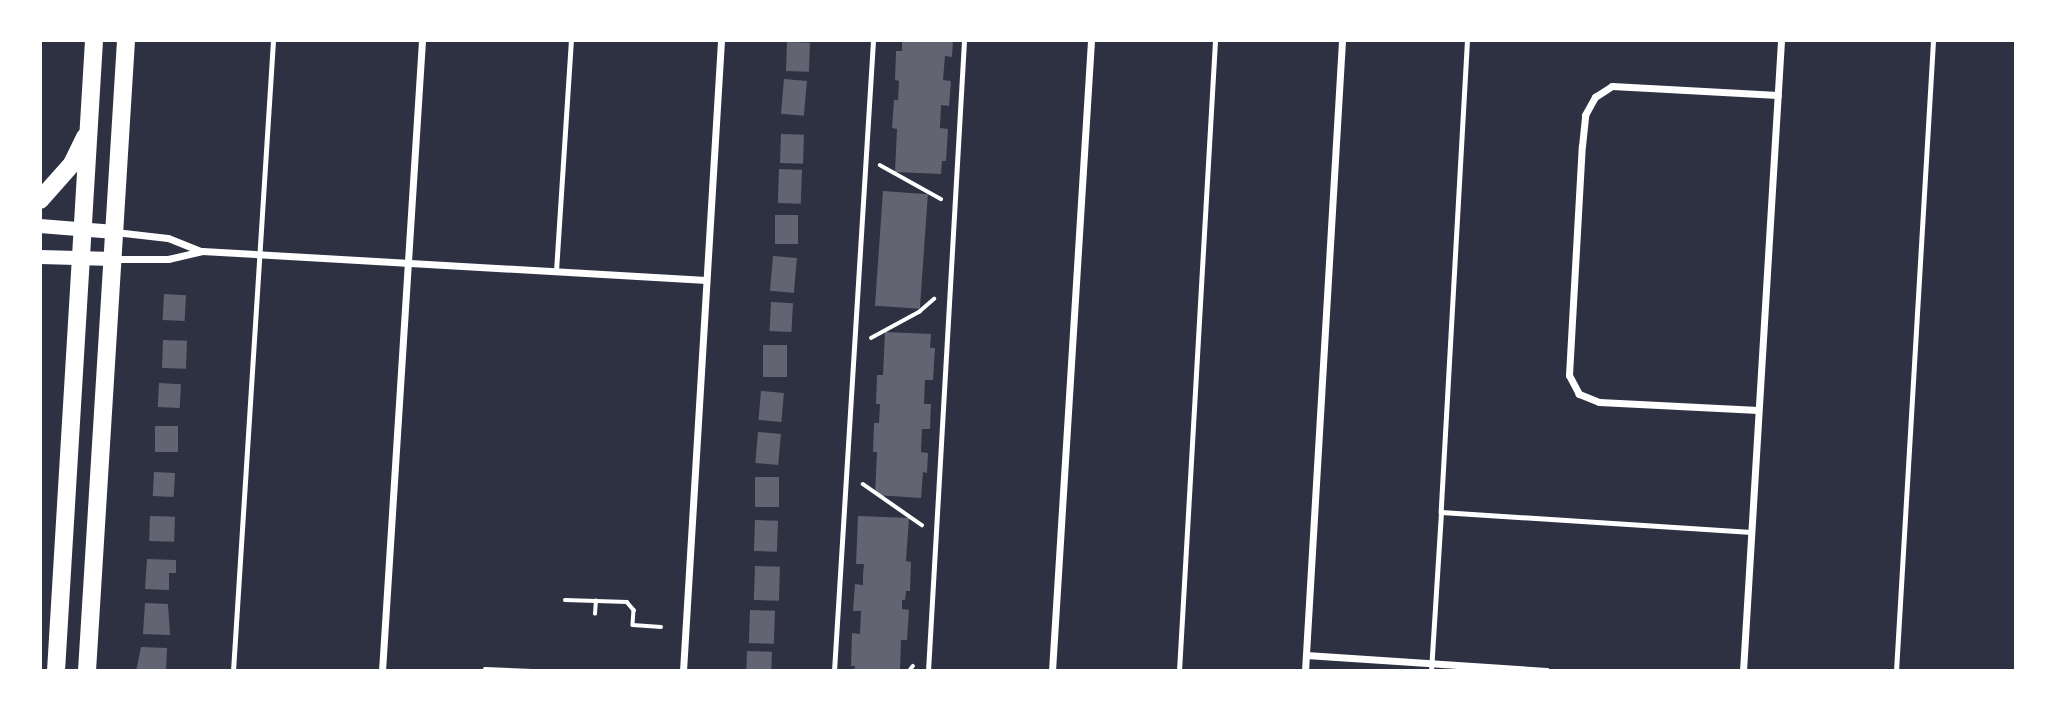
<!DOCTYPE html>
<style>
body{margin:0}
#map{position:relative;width:2056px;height:711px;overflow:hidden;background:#2d3142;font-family:Spectral,serif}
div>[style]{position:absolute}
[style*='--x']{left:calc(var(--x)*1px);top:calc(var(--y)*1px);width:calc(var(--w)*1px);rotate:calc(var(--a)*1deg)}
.building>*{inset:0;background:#626471;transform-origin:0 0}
.path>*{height:3.5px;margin:-1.75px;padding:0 1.75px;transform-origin:1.75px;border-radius:1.75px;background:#fff}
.service>*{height:5px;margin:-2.5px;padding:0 2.5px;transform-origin:2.5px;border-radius:2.5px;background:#fff}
.minor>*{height:7px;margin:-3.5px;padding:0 3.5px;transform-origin:3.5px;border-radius:3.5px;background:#fff}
.secondary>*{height:14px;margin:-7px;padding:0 7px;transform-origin:7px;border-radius:7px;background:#fff}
.primary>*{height:18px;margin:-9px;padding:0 9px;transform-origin:9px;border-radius:9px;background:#fff}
span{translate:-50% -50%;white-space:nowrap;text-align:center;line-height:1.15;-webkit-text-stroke:7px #fff;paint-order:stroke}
.frame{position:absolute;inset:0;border:42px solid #fff;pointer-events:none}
</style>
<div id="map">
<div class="building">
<i style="clip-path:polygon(902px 40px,953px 40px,952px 57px,945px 56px,943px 80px,951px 81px,949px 106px,941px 105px,940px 128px,948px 129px,946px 161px,942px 161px,941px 174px,895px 172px,897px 129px,892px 128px,894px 100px,898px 100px,899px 81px,895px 80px,896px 51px,902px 51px)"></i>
<i style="left:787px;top:42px;width:23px;height:29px;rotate:2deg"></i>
<i style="left:784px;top:79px;width:23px;height:35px;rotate:5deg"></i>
<i style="left:781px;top:134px;width:23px;height:29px;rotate:2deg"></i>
<i style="left:779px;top:169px;width:23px;height:34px;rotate:2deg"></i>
<i style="left:883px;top:191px;width:45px;height:115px;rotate:4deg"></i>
<i style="left:775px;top:215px;width:23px;height:29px"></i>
<i style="left:773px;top:256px;width:24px;height:35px;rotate:5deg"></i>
<i style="left:164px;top:294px;width:22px;height:26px;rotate:3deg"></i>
<i style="left:771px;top:302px;width:22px;height:29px;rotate:3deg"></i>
<i style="clip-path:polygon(885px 332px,931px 334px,930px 348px,935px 348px,933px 380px,925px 380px,924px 404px,931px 404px,930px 429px,922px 429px,921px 452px,928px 453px,927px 473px,923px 472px,921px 498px,875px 495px,877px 452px,873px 452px,874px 423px,879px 423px,880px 404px,876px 404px,877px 375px,883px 375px)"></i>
<i style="left:163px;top:340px;width:24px;height:28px;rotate:2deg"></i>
<i style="left:763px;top:345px;width:24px;height:32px"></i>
<i style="left:159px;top:383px;width:22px;height:24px;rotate:3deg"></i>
<i style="left:761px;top:391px;width:23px;height:29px;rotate:5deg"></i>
<i style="left:155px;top:426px;width:23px;height:26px"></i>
<i style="left:758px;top:432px;width:23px;height:31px;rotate:5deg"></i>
<i style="left:154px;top:472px;width:21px;height:24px;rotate:3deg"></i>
<i style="left:755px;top:477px;width:24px;height:30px"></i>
<i style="left:150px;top:516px;width:25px;height:25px;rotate:2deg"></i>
<i style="clip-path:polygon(858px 516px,909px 518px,906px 561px,911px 562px,910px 591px,906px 591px,905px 600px,902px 600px,902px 609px,909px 610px,907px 640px,901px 640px,900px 671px,854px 671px,855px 666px,851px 666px,852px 633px,860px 634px,861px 611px,853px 611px,855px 584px,863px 585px,863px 575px,864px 564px,856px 564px)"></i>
<i style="left:755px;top:520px;width:23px;height:31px;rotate:2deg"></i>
<i style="clip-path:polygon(147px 559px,176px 560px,176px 573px,169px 573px,169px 590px,145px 589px)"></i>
<i style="left:755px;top:566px;width:25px;height:34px;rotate:2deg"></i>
<i style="clip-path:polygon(145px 603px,168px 604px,170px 635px,143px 634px)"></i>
<i style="left:750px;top:610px;width:25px;height:33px;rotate:2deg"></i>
<i style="clip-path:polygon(141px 647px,167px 648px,166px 671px,136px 671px)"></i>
<i style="left:747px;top:651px;width:25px;height:20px;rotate:2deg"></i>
</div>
<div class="path">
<i style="--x:880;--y:165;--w:70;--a:29.1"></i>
<i style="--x:871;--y:338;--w:55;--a:-28.4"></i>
<i style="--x:919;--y:312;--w:20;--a:-41"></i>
<i style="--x:863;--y:484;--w:72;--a:34.8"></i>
<i style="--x:565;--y:600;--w:62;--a:1.8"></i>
<i style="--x:627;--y:602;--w:11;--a:49"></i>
<i style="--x:634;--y:610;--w:15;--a:94"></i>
<i style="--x:633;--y:625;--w:28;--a:4"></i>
<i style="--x:595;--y:614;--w:13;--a:-86"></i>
<i style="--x:485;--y:669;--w:47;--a:2.4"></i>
<i style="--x:909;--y:671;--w:6;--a:-51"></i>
</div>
<div class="service">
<i style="--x:1467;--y:40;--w:473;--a:93.2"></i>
<i style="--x:1441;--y:512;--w:311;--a:3.7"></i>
<i style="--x:556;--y:271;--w:231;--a:-86.3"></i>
<i style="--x:233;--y:671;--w:632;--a:-86.37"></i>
<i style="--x:834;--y:671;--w:632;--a:-86.46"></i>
<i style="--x:928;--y:671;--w:632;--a:-86.73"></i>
<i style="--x:1179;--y:671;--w:632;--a:-86.73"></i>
<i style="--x:1431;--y:671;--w:159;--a:-86.4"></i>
<i style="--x:1896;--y:671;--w:632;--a:-86.64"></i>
</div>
<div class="minor">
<i style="--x:115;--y:232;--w:53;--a:6.5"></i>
<i style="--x:168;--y:238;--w:35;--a:22"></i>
<i style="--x:113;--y:259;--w:55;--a:0"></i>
<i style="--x:168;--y:259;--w:35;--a:-13"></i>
<i style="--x:202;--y:251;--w:505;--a:3.29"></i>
<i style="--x:1758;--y:410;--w:159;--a:-177.1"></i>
<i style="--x:1599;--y:402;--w:22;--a:-158"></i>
<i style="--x:1579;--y:394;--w:21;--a:-118"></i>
<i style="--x:1569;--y:375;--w:229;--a:-86.8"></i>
<i style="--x:1582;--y:146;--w:31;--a:-84"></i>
<i style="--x:1585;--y:115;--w:21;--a:-61"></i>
<i style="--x:1595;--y:97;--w:20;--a:-33"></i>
<i style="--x:1612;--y:86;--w:166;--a:3.1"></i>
<i style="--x:1306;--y:655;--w:241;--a:3.8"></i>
<i style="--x:382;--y:671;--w:632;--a:-86.37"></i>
<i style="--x:683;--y:671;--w:632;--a:-86.55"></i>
<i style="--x:1052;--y:671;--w:632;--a:-86.46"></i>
<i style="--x:1305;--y:671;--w:632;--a:-86.64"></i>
<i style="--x:1743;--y:671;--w:632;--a:-86.55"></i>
</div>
<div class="secondary">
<i style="--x:40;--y:226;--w:75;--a:4.6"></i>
<i style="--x:40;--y:257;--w:73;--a:1.6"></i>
</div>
<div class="primary">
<i style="--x:40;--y:200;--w:48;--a:-48.4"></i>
<i style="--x:72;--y:164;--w:30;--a:-64"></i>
<i style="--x:56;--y:671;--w:632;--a:-86.55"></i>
<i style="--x:87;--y:671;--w:632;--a:-86.46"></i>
</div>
<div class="frame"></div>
</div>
